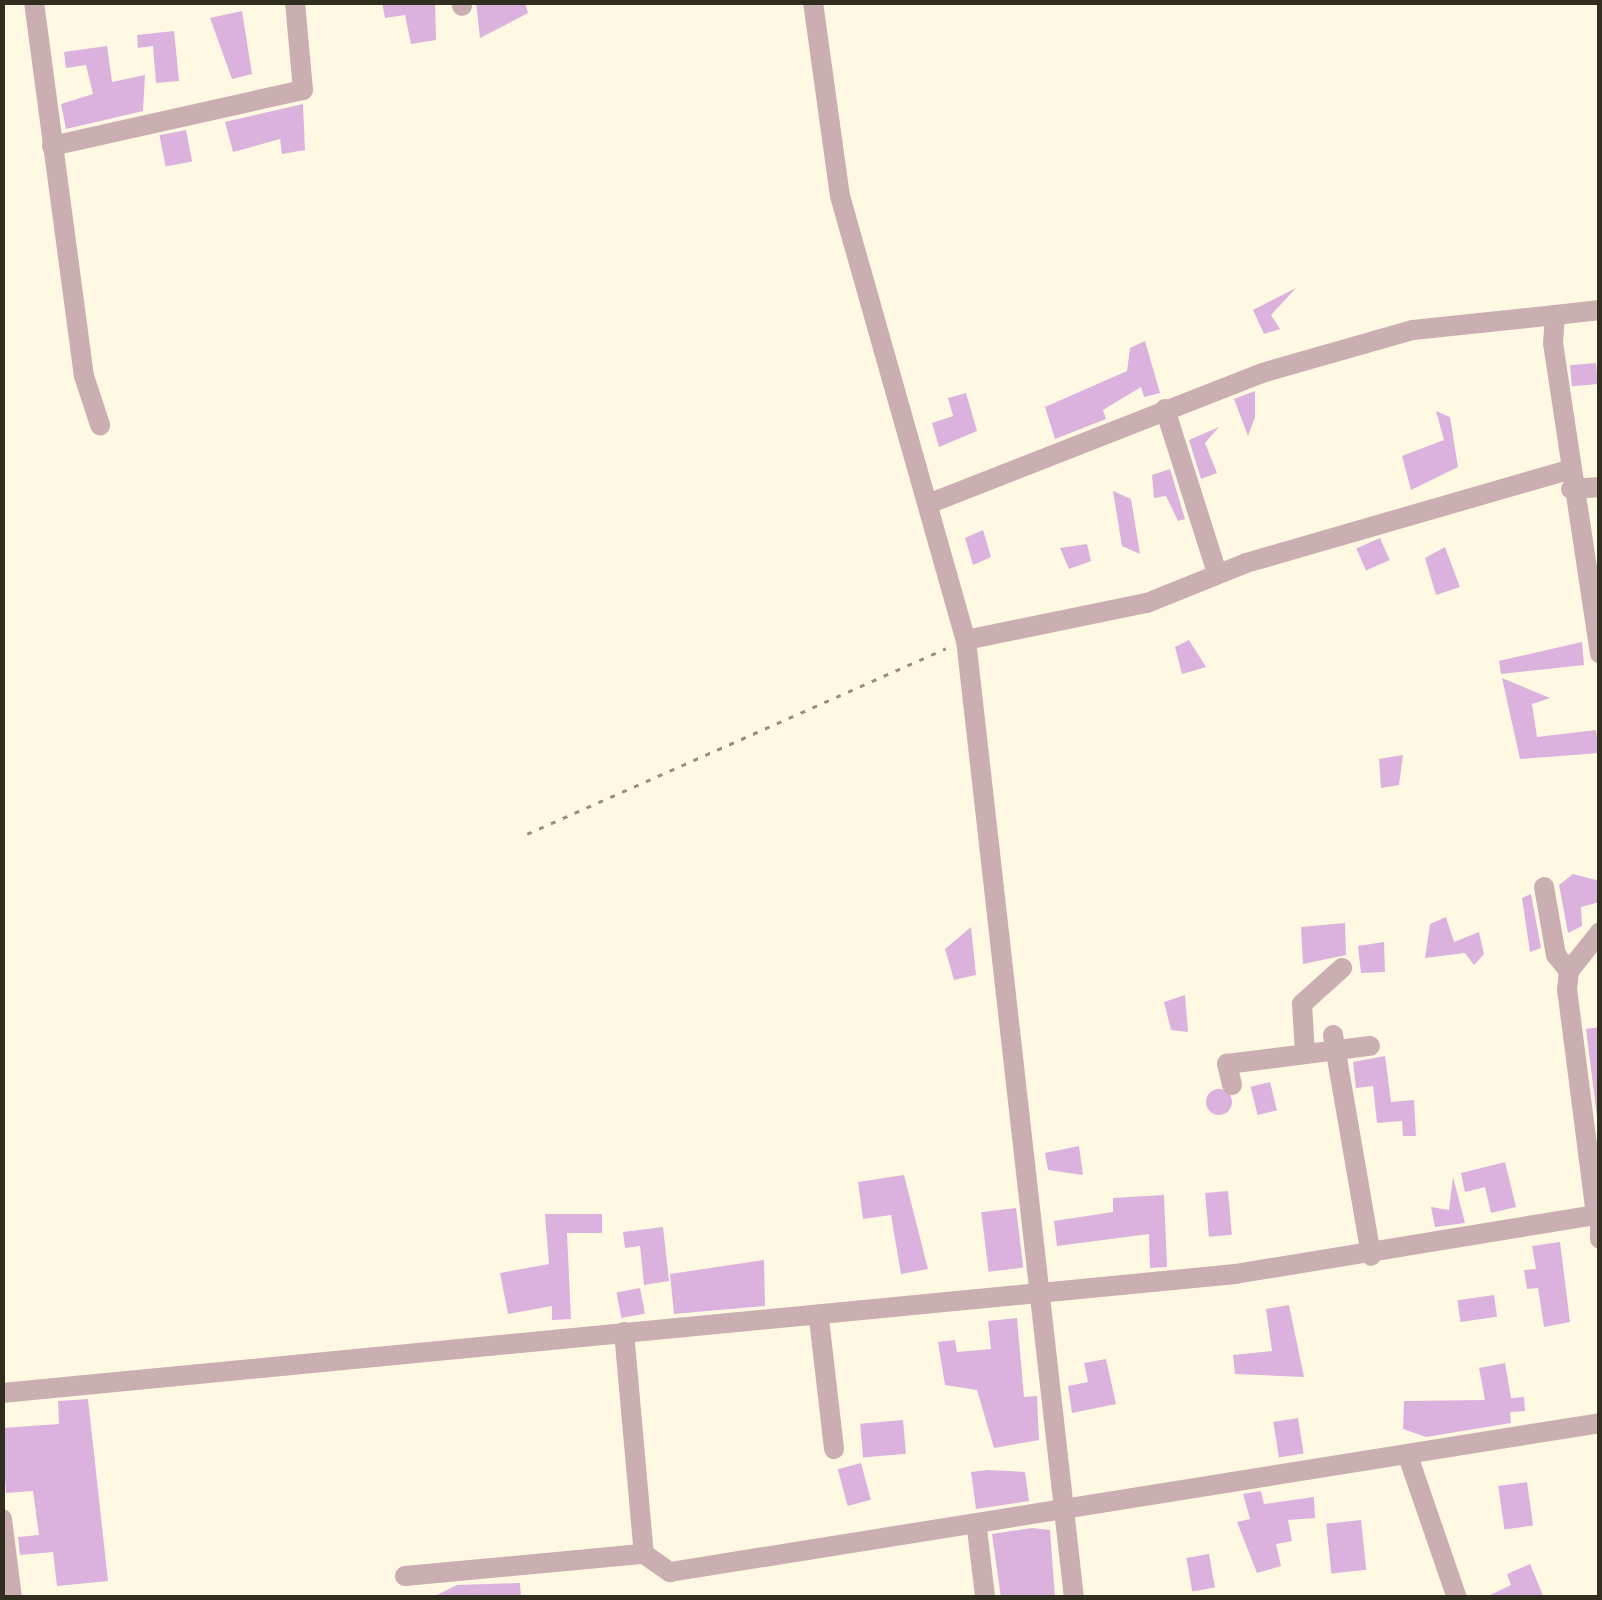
<!DOCTYPE html>
<style>
body{margin:0}
#map{position:relative;width:1602px;height:1600px;overflow:hidden;background:#fff9e3;font-family:Raleway,sans-serif}
div>[style]{position:absolute}
[style*='--x']{left:calc(var(--x)*1px);top:calc(var(--y)*1px);width:calc(var(--w)*1px);rotate:calc(var(--a)*1deg)}
.building>*{inset:0;background:#dbb1dd;transform-origin:0 0}
.round{border-radius:50%}
.path>*{height:2.5px;margin-top:-1.25px;transform-origin:0;background:repeating-linear-gradient(90deg,#96917f 0 5px,transparent 0 13px)}
.minor>*{height:20px;margin:-10px;padding:0 10px;transform-origin:10px;border-radius:10px;background:#cbaeb1}
span{translate:-50% -50%;white-space:nowrap;text-align:center;line-height:1.15;-webkit-text-stroke:10px #fff9e3;paint-order:stroke}
.frame{position:absolute;inset:0;border:5px solid #312d1f;pointer-events:none}
</style>
<div id="map">
<div class="building">
<i style="clip-path:polygon(382px 2px,435px 2px,436px 40px,411px 44px,405px 15px,385px 18px)"></i>
<i style="clip-path:polygon(476px 2px,525px 2px,528px 13px,480px 38px)"></i>
<i style="clip-path:polygon(242px 11px,252px 74px,232px 79px,210px 18px)"></i>
<i style="clip-path:polygon(174px 31px,179px 81px,156px 83px,153px 46px,138px 48px,137px 35px)"></i>
<i style="clip-path:polygon(107px 46px,112px 82px,145px 75px,143px 111px,66px 129px,61px 104px,93px 94px,86px 65px,66px 68px,64px 52px)"></i>
<i style="clip-path:polygon(303px 104px,305px 150px,282px 154px,280px 139px,233px 152px,225px 122px)"></i>
<i style="left:186px;top:130px;width:32px;height:27px;rotate:79deg"></i>
<i style="clip-path:polygon(1296px 288px,1271px 315px,1280px 329px,1264px 334px,1253px 310px)"></i>
<i style="clip-path:polygon(1145px 341px,1160px 393px,1144px 397px,1141px 387px,1103px 410px,1106px 419px,1055px 439px,1045px 407px,1127px 371px,1130px 348px)"></i>
<i style="left:1596px;top:363px;width:21px;height:26px;rotate:85deg"></i>
<i style="clip-path:polygon(1255px 391px,1255px 417px,1248px 436px,1234px 399px)"></i>
<i style="clip-path:polygon(966px 393px,977px 431px,939px 447px,932px 423px,953px 416px,948px 398px)"></i>
<i style="clip-path:polygon(1436px 411px,1450px 417px,1458px 467px,1411px 490px,1402px 456px,1444px 440px)"></i>
<i style="clip-path:polygon(1219px 427px,1205px 443px,1217px 473px,1201px 479px,1189px 440px)"></i>
<i style="clip-path:polygon(1170px 469px,1185px 519px,1178px 521px,1166px 496px,1154px 498px,1152px 475px)"></i>
<i style="clip-path:polygon(1113px 491px,1131px 499px,1140px 554px,1122px 546px)"></i>
<i style="clip-path:polygon(983px 530px,991px 557px,973px 565px,965px 538px)"></i>
<i style="left:1380px;top:538px;width:24px;height:26px;rotate:66deg"></i>
<i style="clip-path:polygon(1087px 544px,1091px 561px,1069px 569px,1060px 548px)"></i>
<i style="clip-path:polygon(1445px 547px,1460px 587px,1436px 595px,1425px 558px)"></i>
<i style="clip-path:polygon(1189px 640px,1206px 667px,1182px 674px,1175px 647px)"></i>
<i style="clip-path:polygon(1582px 642px,1584px 665px,1501px 674px,1499px 661px)"></i>
<i style="clip-path:polygon(1502px 678px,1550px 698px,1532px 704px,1537px 737px,1596px 730px,1599px 753px,1520px 759px)"></i>
<i style="clip-path:polygon(1403px 755px,1399px 785px,1381px 788px,1379px 759px)"></i>
<i style="clip-path:polygon(1573px 874px,1600px 881px,1600px 902px,1581px 907px,1582px 926px,1568px 933px,1559px 885px)"></i>
<i style="clip-path:polygon(1531px 894px,1541px 948px,1530px 952px,1522px 898px)"></i>
<i style="clip-path:polygon(1446px 917px,1454px 942px,1479px 932px,1484px 954px,1474px 965px,1465px 953px,1425px 958px,1430px 924px)"></i>
<i style="clip-path:polygon(1345px 923px,1346px 955px,1303px 964px,1301px 927px)"></i>
<i style="clip-path:polygon(971px 927px,976px 975px,954px 980px,945px 949px)"></i>
<i style="clip-path:polygon(1384px 942px,1385px 972px,1361px 973px,1358px 946px)"></i>
<i style="clip-path:polygon(1185px 995px,1188px 1032px,1171px 1030px,1164px 1002px)"></i>
<i style="clip-path:polygon(1600px 1027px,1600px 1117px,1597px 1117px,1586px 1029px)"></i>
<i style="clip-path:polygon(1385px 1056px,1391px 1102px,1414px 1100px,1416px 1136px,1403px 1136px,1402px 1121px,1377px 1123px,1373px 1086px,1356px 1088px,1353px 1062px)"></i>
<i style="left:1270px;top:1082px;width:29px;height:20px;rotate:76deg"></i>
<i class="round" style="left:1206px;top:1089px;width:26px;height:26px"></i>
<i style="clip-path:polygon(1079px 1146px,1083px 1175px,1048px 1170px,1045px 1153px)"></i>
<i style="clip-path:polygon(1505px 1162px,1516px 1207px,1491px 1213px,1485px 1187px,1465px 1192px,1461px 1173px)"></i>
<i style="clip-path:polygon(904px 1175px,928px 1269px,901px 1274px,891px 1215px,863px 1219px,858px 1182px)"></i>
<i style="clip-path:polygon(1453px 1177px,1465px 1223px,1435px 1227px,1431px 1207px,1449px 1210px)"></i>
<i style="left:1228px;top:1191px;width:44px;height:23px;rotate:85deg"></i>
<i style="clip-path:polygon(1164px 1195px,1167px 1267px,1150px 1268px,1149px 1234px,1057px 1246px,1054px 1221px,1113px 1212px,1113px 1198px)"></i>
<i style="left:1016px;top:1208px;width:60px;height:35px;rotate:83deg"></i>
<i style="clip-path:polygon(545px 1214px,602px 1214px,602px 1233px,567px 1233px,571px 1319px,552px 1320px,552px 1306px,508px 1314px,500px 1273px,549px 1264px)"></i>
<i style="clip-path:polygon(663px 1227px,669px 1281px,644px 1285px,640px 1246px,625px 1248px,623px 1232px)"></i>
<i style="clip-path:polygon(1560px 1242px,1570px 1322px,1544px 1327px,1538px 1288px,1527px 1289px,1524px 1270px,1536px 1269px,1532px 1246px)"></i>
<i style="clip-path:polygon(764px 1260px,765px 1306px,674px 1314px,670px 1274px)"></i>
<i style="left:640px;top:1288px;width:26px;height:24px;rotate:79deg"></i>
<i style="left:1494px;top:1295px;width:22px;height:37px;rotate:82deg"></i>
<i style="clip-path:polygon(1289px 1305px,1304px 1377px,1235px 1374px,1233px 1355px,1272px 1351px,1266px 1309px)"></i>
<i style="clip-path:polygon(1017px 1318px,1024px 1397px,1037px 1396px,1039px 1440px,994px 1448px,977px 1390px,945px 1385px,938px 1342px,955px 1340px,957px 1352px,991px 1349px,988px 1321px)"></i>
<i style="clip-path:polygon(1106px 1359px,1116px 1404px,1072px 1413px,1068px 1386px,1088px 1382px,1084px 1363px)"></i>
<i style="clip-path:polygon(1505px 1363px,1511px 1398px,1524px 1397px,1525px 1411px,1510px 1412px,1511px 1423px,1426px 1437px,1403px 1429px,1404px 1401px,1485px 1400px,1479px 1368px)"></i>
<i style="clip-path:polygon(88px 1399px,108px 1581px,57px 1586px,53px 1552px,20px 1555px,18px 1537px,39px 1535px,33px 1491px,6px 1493px,2px 1428px,59px 1424px,58px 1401px)"></i>
<i style="left:1298px;top:1418px;width:36px;height:25px;rotate:81deg"></i>
<i style="left:903px;top:1420px;width:34px;height:43px;rotate:85deg"></i>
<i style="left:861px;top:1463px;width:38px;height:24px;rotate:75deg"></i>
<i style="clip-path:polygon(988px 1470px,1025px 1472px,1029px 1501px,976px 1509px,971px 1472px)"></i>
<i style="left:1527px;top:1482px;width:44px;height:29px;rotate:82deg"></i>
<i style="clip-path:polygon(1261px 1491px,1264px 1504px,1314px 1497px,1315px 1518px,1288px 1520px,1292px 1541px,1276px 1544px,1281px 1566px,1257px 1573px,1237px 1522px,1250px 1519px,1243px 1494px)"></i>
<i style="left:1361px;top:1520px;width:50px;height:35px;rotate:84deg"></i>
<i style="clip-path:polygon(1032px 1528px,1050px 1530px,1055px 1598px,1001px 1598px,992px 1534px)"></i>
<i style="left:1209px;top:1554px;width:34px;height:23px;rotate:80deg"></i>
<i style="clip-path:polygon(1530px 1564px,1544px 1598px,1484px 1598px,1511px 1585px,1507px 1574px)"></i>
<i style="clip-path:polygon(520px 1583px,521px 1598px,431px 1598px,457px 1585px)"></i>
</div>
<div class="path">
<i style="--x:527;--y:834;--w:458;--a:-23.9"></i>
</div>
<div class="minor">
<i style="--x:34;--y:2;--w:377;--a:82.4"></i>
<i style="--x:84;--y:376;--w:52;--a:71.9"></i>
<i style="--x:462;--y:2;--w:4;--a:90"></i>
<i style="--x:813;--y:2;--w:196;--a:82.1"></i>
<i style="--x:840;--y:196;--w:462;--a:74.2"></i>
<i style="--x:966;--y:640;--w:964;--a:83.57"></i>
<i style="--x:52;--y:146;--w:257;--a:-12.6"></i>
<i style="--x:303;--y:90;--w:88;--a:-95.2"></i>
<i style="--x:1600;--y:310;--w:45;--a:173.7"></i>
<i style="--x:1555;--y:315;--w:28;--a:94"></i>
<i style="--x:1553;--y:343;--w:314;--a:81.4"></i>
<i style="--x:1165;--y:409;--w:172;--a:72.4"></i>
<i style="--x:1571;--y:489;--w:29;--a:-4"></i>
<i style="--x:933;--y:502;--w:353;--a:-21.4"></i>
<i style="--x:1262;--y:373;--w:157;--a:-15.9"></i>
<i style="--x:1413;--y:330;--w:143;--a:-6"></i>
<i style="--x:966;--y:640;--w:185;--a:-11.6"></i>
<i style="--x:1147;--y:603;--w:107;--a:-22"></i>
<i style="--x:1246;--y:563;--w:335;--a:-16.1"></i>
<i style="--x:1544;--y:887;--w:69;--a:80"></i>
<i style="--x:1556;--y:955;--w:21;--a:51"></i>
<i style="--x:1333;--y:1035;--w:224;--a:80.2"></i>
<i style="--x:1305;--y:1054;--w:50;--a:-93.4"></i>
<i style="--x:1302;--y:1004;--w:54;--a:-42"></i>
<i style="--x:1232;--y:1085;--w:22;--a:-103"></i>
<i style="--x:1227;--y:1064;--w:144;--a:-7.2"></i>
<i style="--x:1600;--y:1214;--w:25;--a:90"></i>
<i style="--x:819;--y:1319;--w:131;--a:83.4"></i>
<i style="--x:624;--y:1332;--w:223;--a:84.9"></i>
<i style="--x:644;--y:1554;--w:32;--a:35"></i>
<i style="--x:670;--y:1572;--w:942;--a:-9.1"></i>
<i style="--x:2;--y:1393;--w:1239;--a:-5.51"></i>
<i style="--x:1235;--y:1274;--w:366;--a:-9.3"></i>
<i style="--x:1596;--y:1215;--w:227;--a:-97.3"></i>
<i style="--x:1567;--y:990;--w:19;--a:-84"></i>
<i style="--x:1569;--y:971;--w:50;--a:-51.5"></i>
<i style="--x:1408;--y:1456;--w:150;--a:71"></i>
<i style="--x:2;--y:1519;--w:80;--a:82.8"></i>
<i style="--x:977;--y:1529;--w:67;--a:83.2"></i>
<i style="--x:405;--y:1576;--w:240;--a:-5.3"></i>
</div>
<div class="frame"></div>
</div>
